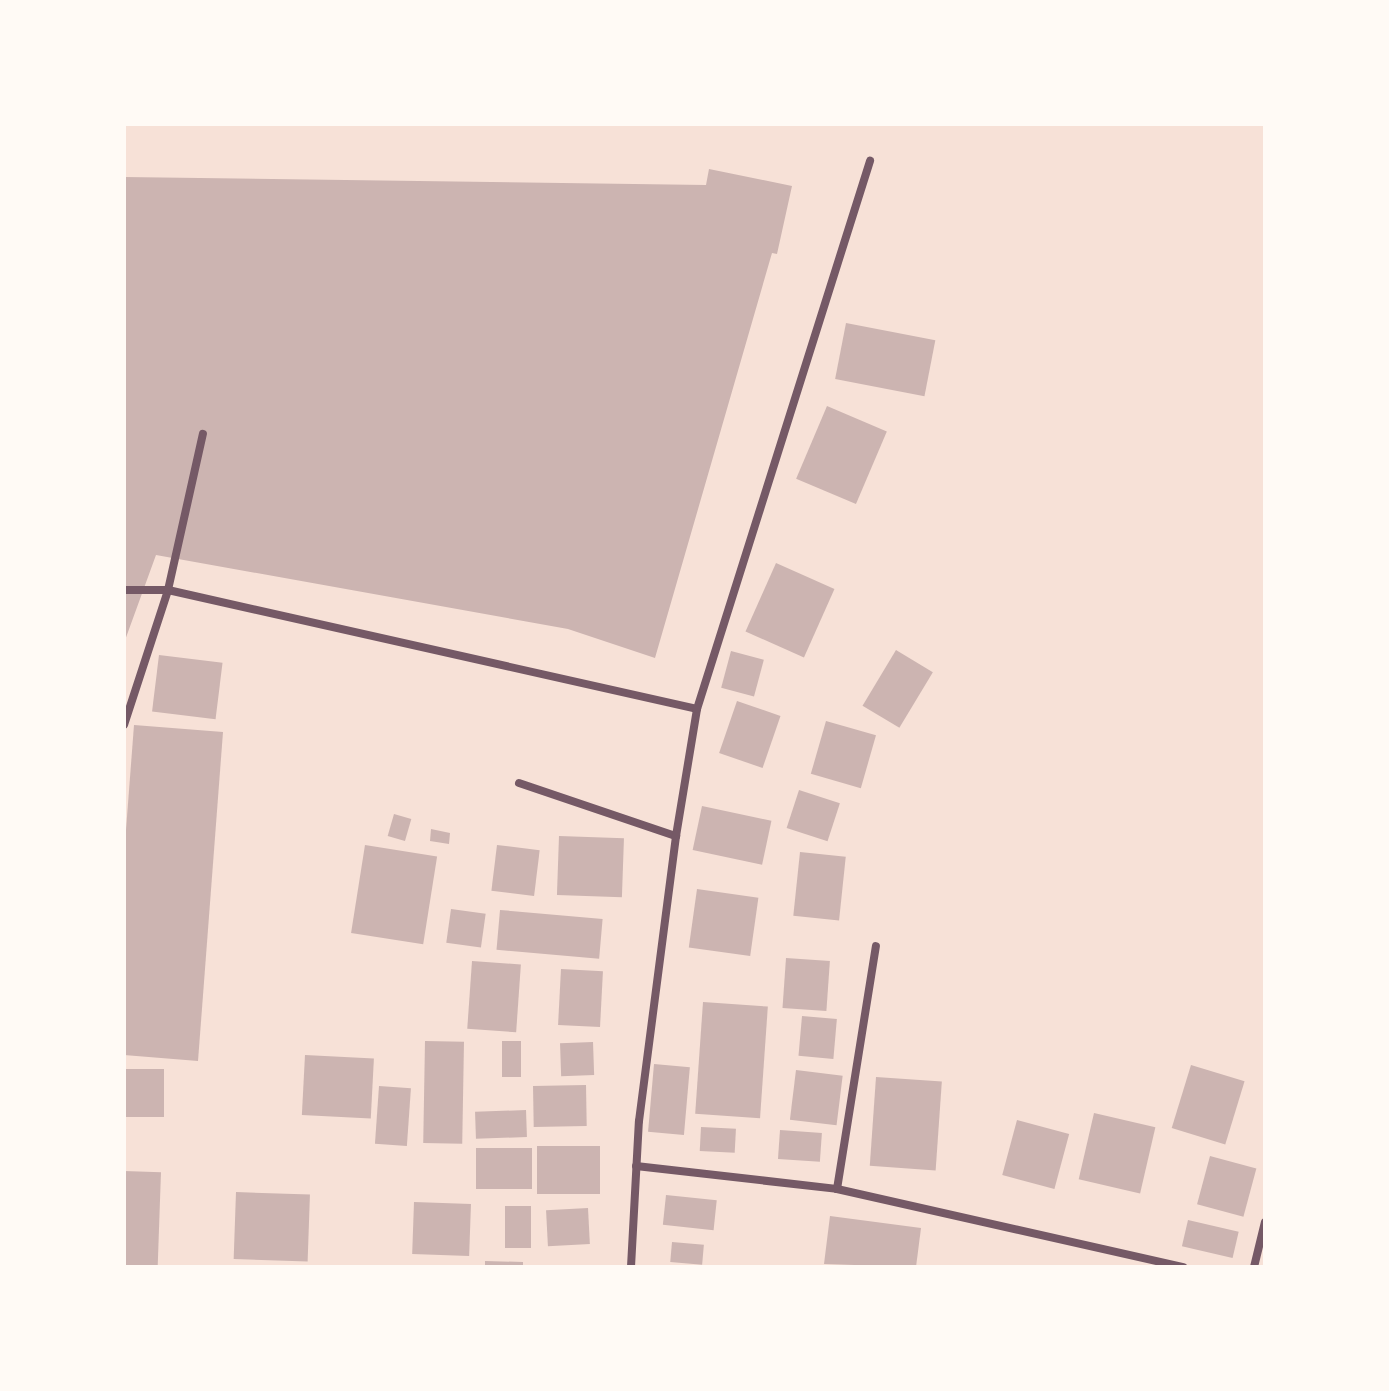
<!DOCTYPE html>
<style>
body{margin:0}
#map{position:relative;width:1389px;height:1391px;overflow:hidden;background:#f7e1d7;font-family:"Asap Condensed",sans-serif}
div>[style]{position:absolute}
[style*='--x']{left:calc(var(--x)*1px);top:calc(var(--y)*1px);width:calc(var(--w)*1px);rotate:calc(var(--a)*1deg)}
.building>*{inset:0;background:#ccb4b1;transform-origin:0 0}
.minor>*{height:8px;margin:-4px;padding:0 4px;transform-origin:4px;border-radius:4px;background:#755966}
span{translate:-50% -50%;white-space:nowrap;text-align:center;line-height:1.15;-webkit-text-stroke:8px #fffaf5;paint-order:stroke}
.frame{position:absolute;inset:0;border:126px solid #fffaf5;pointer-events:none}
</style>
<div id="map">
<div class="building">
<i style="clip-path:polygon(709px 169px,792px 186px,777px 254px,772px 253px,655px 658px,568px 629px,156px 555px,124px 643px,124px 177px,706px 185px)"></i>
<i style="left:846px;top:323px;width:91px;height:57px;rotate:11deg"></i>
<i style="left:827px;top:406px;width:65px;height:79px;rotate:23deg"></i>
<i style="left:776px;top:563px;width:64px;height:75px;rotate:24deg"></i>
<i style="left:896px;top:650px;width:43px;height:65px;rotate:31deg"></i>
<i style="left:731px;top:651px;width:34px;height:38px;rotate:15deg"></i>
<i style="left:159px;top:655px;width:64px;height:57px;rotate:7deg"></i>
<i style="left:737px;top:701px;width:46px;height:55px;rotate:19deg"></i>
<i style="left:826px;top:721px;width:52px;height:55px;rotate:16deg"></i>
<i style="clip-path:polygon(134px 725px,223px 732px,198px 1061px,124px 1055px,124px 856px)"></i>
<i style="left:799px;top:790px;width:43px;height:40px;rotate:18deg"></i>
<i style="left:702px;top:806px;width:71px;height:45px;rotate:12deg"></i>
<i style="left:394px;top:814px;width:18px;height:23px;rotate:16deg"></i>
<i style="clip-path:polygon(431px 829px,450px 833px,449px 844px,430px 841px)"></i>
<i style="left:559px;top:836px;width:65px;height:59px;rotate:2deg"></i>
<i style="left:365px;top:845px;width:73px;height:89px;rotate:9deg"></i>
<i style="left:497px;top:845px;width:43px;height:46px;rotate:7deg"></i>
<i style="left:800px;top:852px;width:46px;height:64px;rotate:6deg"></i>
<i style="left:697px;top:889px;width:62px;height:59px;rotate:8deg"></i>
<i style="left:451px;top:909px;width:35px;height:34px;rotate:8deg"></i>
<i style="left:500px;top:910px;width:103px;height:40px;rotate:5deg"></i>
<i style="left:786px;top:958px;width:44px;height:50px;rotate:4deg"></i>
<i style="left:472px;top:961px;width:49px;height:68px;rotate:4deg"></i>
<i style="left:561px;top:969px;width:42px;height:56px;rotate:3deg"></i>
<i style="left:703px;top:1002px;width:65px;height:112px;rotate:4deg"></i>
<i style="left:802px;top:1016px;width:35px;height:40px;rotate:5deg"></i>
<i style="left:425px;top:1041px;width:39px;height:102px;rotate:1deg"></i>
<i style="left:502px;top:1041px;width:19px;height:36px"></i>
<i style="left:593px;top:1042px;width:33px;height:33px;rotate:88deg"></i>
<i style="left:305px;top:1055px;width:69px;height:60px;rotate:3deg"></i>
<i style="left:654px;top:1064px;width:36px;height:68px;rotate:5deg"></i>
<i style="left:1191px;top:1065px;width:56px;height:66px;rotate:17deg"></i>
<i style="left:125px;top:1069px;width:39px;height:48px"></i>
<i style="left:796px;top:1070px;width:47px;height:50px;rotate:7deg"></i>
<i style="left:876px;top:1077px;width:66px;height:89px;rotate:4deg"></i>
<i style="left:586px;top:1085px;width:41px;height:53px;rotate:89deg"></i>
<i style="left:379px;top:1086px;width:32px;height:58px;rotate:4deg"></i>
<i style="left:526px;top:1110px;width:27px;height:51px;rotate:88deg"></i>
<i style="left:1094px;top:1113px;width:63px;height:68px;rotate:13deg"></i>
<i style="left:1017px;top:1120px;width:54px;height:57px;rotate:15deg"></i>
<i style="left:701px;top:1127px;width:35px;height:24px;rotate:3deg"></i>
<i style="left:780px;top:1130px;width:42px;height:29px;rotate:4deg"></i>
<i style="left:600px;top:1146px;width:48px;height:63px;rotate:90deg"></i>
<i style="left:532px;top:1148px;width:41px;height:56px;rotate:90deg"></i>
<i style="left:1210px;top:1156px;width:48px;height:50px;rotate:15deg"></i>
<i style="left:124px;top:1171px;width:37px;height:96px;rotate:2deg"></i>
<i style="left:236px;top:1192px;width:74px;height:67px;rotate:2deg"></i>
<i style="left:666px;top:1195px;width:51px;height:30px;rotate:6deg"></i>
<i style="left:414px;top:1202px;width:57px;height:52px;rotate:2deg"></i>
<i style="left:531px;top:1206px;width:42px;height:26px;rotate:90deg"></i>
<i style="left:588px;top:1208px;width:36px;height:42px;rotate:87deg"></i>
<i style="clip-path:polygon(830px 1216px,921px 1228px,916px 1267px,824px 1264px)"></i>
<i style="left:1188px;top:1220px;width:52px;height:27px;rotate:13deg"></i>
<i style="left:672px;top:1242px;width:32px;height:20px;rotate:5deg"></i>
<i style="clip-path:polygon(485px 1261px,523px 1262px,523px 1267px,485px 1267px)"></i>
</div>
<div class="minor">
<i style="--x:124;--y:590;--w:44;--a:0"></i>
<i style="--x:168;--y:590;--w:160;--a:-77.4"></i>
<i style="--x:124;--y:725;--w:142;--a:-71.9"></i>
<i style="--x:168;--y:590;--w:542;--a:12.68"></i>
<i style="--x:519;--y:783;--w:166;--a:18.7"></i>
<i style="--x:636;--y:1166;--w:202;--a:6.5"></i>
<i style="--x:837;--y:1189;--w:355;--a:12.7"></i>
<i style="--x:837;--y:1189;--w:246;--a:-80.9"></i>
<i style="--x:631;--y:1267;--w:146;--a:-86.9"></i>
<i style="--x:639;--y:1121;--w:287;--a:-82.6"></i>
<i style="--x:676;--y:836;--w:129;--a:-80.6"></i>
<i style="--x:697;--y:709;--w:575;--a:-72.48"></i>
<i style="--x:1254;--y:1267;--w:46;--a:-76.3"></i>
</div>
<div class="frame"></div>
</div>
